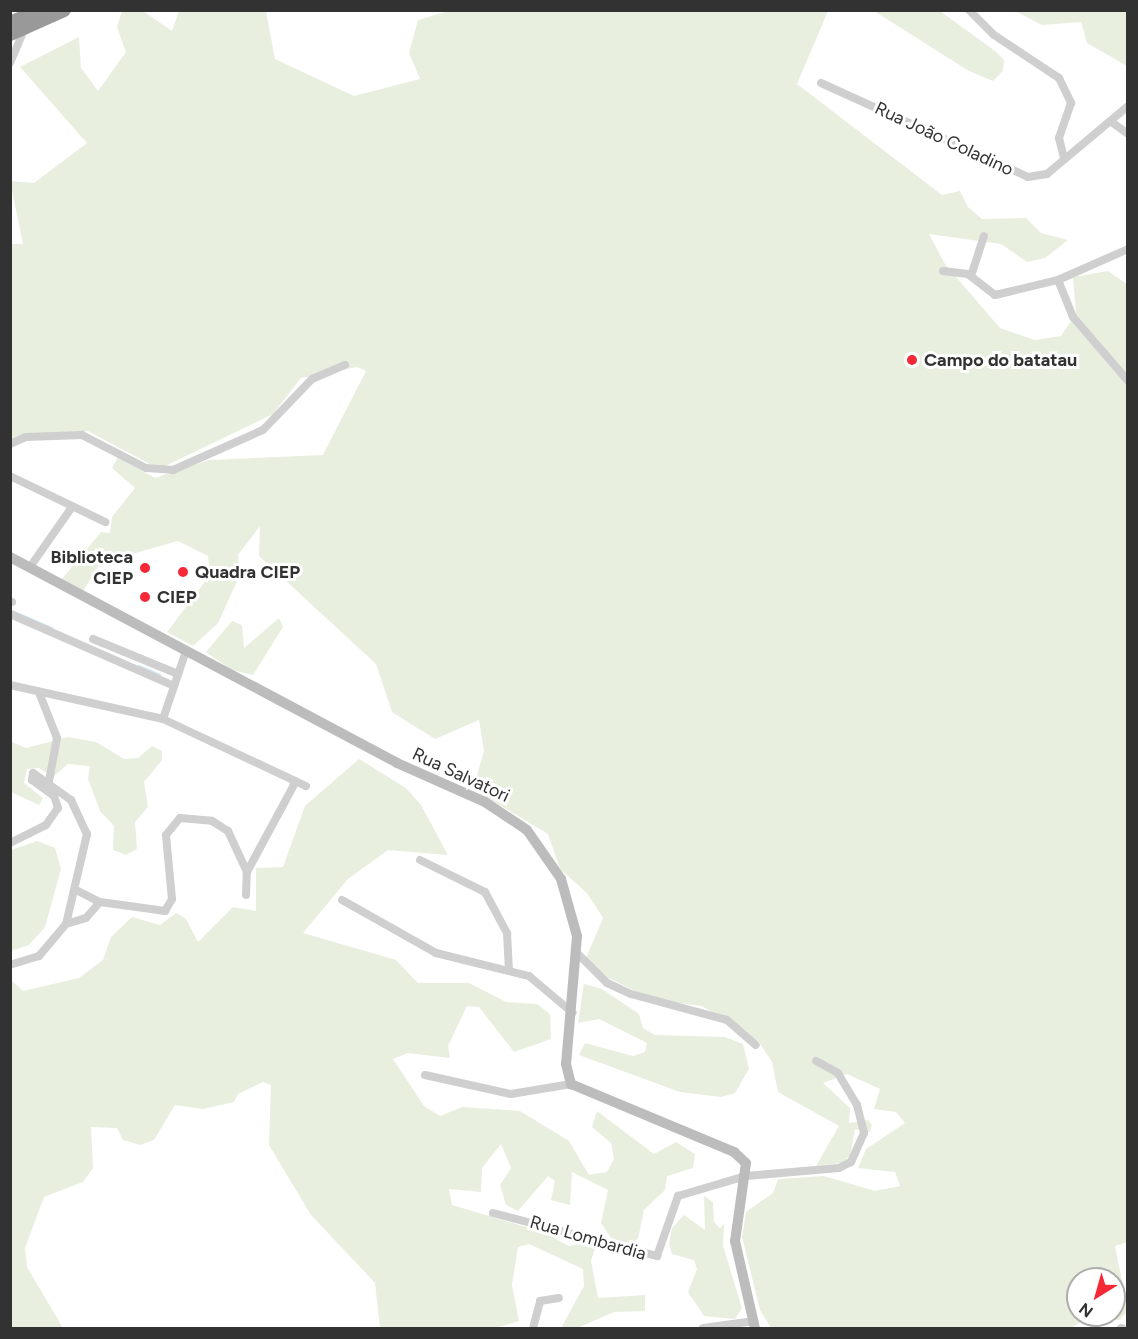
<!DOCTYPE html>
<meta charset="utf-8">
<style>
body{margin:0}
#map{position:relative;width:1138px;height:1339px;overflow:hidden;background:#fff;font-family:Figtree,sans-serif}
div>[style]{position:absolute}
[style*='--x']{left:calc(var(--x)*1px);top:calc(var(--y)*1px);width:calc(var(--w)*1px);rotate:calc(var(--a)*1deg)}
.green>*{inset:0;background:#e8efdf}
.stream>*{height:1.5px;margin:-0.75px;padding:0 0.75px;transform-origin:0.75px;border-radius:0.75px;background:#cae1f0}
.street>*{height:8px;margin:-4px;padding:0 4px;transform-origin:4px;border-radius:4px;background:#cfcfcf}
.secondary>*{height:10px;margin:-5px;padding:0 5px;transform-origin:5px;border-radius:5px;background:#bcbcbc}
.highway>*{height:14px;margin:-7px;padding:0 7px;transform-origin:7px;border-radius:7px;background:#999}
.dots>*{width:16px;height:16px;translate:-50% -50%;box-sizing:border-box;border:3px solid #fff;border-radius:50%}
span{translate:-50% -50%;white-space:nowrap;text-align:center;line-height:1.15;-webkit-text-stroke:6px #fff;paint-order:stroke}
.street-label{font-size:18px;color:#323232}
.poi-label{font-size:18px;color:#323232;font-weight:700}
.left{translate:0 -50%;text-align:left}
.right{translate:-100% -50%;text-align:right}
.frame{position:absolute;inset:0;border:12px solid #323232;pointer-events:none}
.north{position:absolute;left:1066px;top:1267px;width:60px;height:60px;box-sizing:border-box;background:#fff;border:2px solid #adadad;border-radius:50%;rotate:217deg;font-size:16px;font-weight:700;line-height:24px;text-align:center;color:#323232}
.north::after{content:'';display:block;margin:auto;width:21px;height:27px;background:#f52836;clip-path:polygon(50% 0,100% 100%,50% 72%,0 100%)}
</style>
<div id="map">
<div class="green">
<i style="clip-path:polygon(evenodd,122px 11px,143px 11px,172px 31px,179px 11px,266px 11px,275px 59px,354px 96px,420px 79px,409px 53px,418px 20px,449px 11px,828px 11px,797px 84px,942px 195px,960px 191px,968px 207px,982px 219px,1026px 218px,1041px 233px,1068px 240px,1045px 258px,1027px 262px,1001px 244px,929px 234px,945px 264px,1000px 328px,1035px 340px,1061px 336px,1076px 313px,1073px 277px,1108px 271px,1127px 284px,1128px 1242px,1115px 1246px,1128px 1311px,1119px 1320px,1083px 1321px,1070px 1328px,771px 1328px,760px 1310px,742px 1237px,746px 1212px,773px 1193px,778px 1179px,824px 1176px,875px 1191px,900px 1186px,895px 1172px,858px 1168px,866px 1149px,905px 1123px,896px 1112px,874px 1109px,880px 1089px,847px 1074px,823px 1083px,850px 1108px,849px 1123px,868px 1120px,872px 1125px,870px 1132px,855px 1129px,850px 1156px,842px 1163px,816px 1166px,839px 1126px,778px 1092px,772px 1062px,759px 1042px,702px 1006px,654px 1000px,600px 974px,586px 958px,603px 918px,587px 893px,560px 869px,548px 834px,473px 789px,484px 751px,479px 720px,435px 739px,392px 712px,376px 664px,259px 556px,260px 526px,238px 555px,239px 577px,218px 623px,193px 646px,167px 632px,210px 575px,208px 556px,178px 541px,100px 563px,83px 591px,61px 580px,101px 532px,110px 533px,112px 517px,135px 488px,112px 468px,118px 457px,155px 478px,209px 460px,323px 455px,366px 371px,357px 367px,301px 378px,273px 414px,159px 469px,88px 431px,32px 434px,11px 441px,11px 244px,23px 244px,10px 181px,34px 183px,87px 143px,20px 67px,79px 37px,81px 68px,98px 91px,126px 52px,117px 27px,122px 11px,1078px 1279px,1114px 1279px,1114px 1315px,1078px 1315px,1078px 1279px)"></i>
<i style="clip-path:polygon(874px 11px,940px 11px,995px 51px,1004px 60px,1003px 71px,993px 81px,969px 71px)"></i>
<i style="clip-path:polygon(1015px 11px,1127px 11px,1127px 66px,1087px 43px,1081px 22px,1042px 25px)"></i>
<i style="clip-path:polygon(279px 618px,283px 627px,253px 675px,232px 670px,206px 652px,232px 621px,242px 625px,244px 648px)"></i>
<i style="clip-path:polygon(68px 737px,96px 742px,124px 759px,138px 758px,152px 746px,162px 751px,162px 760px,144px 782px,148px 807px,135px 822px,137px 849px,126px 855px,113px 850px,114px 826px,100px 811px,88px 779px,90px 766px,68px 764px,53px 777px,39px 768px,27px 769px,24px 783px,43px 798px,39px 805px,11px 792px,10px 741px,26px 748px)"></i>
<i style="clip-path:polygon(359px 759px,406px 788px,421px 805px,448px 855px,388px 850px,348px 879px,303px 933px,396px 960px,418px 983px,469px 983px,506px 1002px,537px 1004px,550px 1014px,551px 1039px,514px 1052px,479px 1007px,467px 1006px,448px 1046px,450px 1058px,408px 1053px,393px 1059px,424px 1106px,440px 1116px,462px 1107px,520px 1111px,569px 1141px,589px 1175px,607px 1172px,614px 1159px,611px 1143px,592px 1127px,597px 1111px,654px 1154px,676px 1142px,695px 1154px,693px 1168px,667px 1176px,665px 1190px,644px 1210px,638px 1239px,627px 1245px,611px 1238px,601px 1223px,608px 1190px,572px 1172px,570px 1205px,551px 1200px,555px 1181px,548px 1176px,518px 1211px,506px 1205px,500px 1185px,511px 1168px,501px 1144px,482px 1168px,481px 1192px,449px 1189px,452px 1205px,543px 1232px,569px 1246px,588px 1243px,595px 1248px,591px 1261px,598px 1298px,645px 1295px,645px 1311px,614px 1312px,577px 1328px,561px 1328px,584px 1286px,583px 1269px,529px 1244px,518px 1247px,512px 1285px,519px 1321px,495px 1328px,380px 1328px,375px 1283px,311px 1215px,269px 1145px,271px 1085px,263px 1082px,238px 1094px,234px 1102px,203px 1109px,175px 1105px,154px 1140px,140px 1145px,123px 1140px,117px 1128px,91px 1127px,93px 1168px,83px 1182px,44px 1197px,25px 1248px,27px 1267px,63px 1328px,11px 1328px,10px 979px,23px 991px,79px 978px,103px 960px,111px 937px,132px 917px,160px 925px,176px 913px,186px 919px,198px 942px,233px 907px,256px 911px,256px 868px,283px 867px,305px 806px)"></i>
<i style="clip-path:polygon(37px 841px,55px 848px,61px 869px,45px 927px,29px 945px,11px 951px,11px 850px)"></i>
<i style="clip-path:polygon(584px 984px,602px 989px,639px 1014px,643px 1028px,655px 1035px,725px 1037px,743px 1044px,749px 1069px,735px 1093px,721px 1097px,680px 1092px,579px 1055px,585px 1043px,633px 1056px,645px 1052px,647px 1043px,599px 1019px,578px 1023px)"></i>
<i style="clip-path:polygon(704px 1196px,713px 1202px,714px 1222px,720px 1228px,724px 1224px,723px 1246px,742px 1308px,735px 1319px,704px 1316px,688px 1292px,697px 1269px,694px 1260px,672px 1254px,669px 1244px,672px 1228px,684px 1215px,705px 1230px)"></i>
</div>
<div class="stream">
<i style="--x:10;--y:610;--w:46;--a:23.2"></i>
<i style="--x:139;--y:666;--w:23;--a:23"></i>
</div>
<div class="street">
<i style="--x:969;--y:10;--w:35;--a:45"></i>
<i style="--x:994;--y:35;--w:78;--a:33.5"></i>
<i style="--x:1059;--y:78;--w:28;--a:64"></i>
<i style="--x:1071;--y:103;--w:37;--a:109"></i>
<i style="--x:1059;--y:138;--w:21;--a:76"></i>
<i style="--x:10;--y:63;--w:38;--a:-67"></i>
<i style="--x:821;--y:83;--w:227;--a:24.4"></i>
<i style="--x:1028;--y:177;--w:19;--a:-9"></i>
<i style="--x:1047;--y:174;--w:106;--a:-40"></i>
<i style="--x:1113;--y:123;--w:19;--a:36"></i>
<i style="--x:943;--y:271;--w:25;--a:7"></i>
<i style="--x:968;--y:274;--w:34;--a:38"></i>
<i style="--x:995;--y:295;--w:65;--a:-13.4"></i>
<i style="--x:1058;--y:280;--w:77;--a:-23.9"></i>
<i style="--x:971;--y:276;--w:42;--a:-72"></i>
<i style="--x:1058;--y:280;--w:40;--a:68"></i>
<i style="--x:1073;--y:317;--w:84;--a:49.3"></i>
<i style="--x:10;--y:444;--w:17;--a:-24"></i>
<i style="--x:26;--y:437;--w:56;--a:-2"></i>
<i style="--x:82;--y:435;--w:72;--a:27.3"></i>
<i style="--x:146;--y:468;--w:27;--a:4"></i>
<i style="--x:173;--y:470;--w:98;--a:-24"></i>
<i style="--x:263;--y:430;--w:71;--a:-46.1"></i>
<i style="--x:312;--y:379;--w:36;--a:-23"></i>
<i style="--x:10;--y:476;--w:106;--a:25.8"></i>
<i style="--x:30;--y:567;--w:73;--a:-55"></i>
<i style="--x:10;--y:602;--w:2;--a:0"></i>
<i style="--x:10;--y:614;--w:179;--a:23.7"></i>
<i style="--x:93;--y:639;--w:92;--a:22.4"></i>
<i style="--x:10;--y:685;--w:157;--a:12.5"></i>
<i style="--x:163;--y:719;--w:158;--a:25.1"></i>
<i style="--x:40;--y:695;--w:46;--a:68.4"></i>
<i style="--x:57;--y:738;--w:44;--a:100.5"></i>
<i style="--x:163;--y:719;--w:72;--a:-71.3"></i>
<i style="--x:10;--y:843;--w:40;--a:-26.6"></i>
<i style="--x:46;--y:825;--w:21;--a:-55"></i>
<i style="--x:58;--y:808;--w:13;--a:-108"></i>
<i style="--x:54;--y:796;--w:27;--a:-144"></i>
<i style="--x:32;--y:780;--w:7;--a:-82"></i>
<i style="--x:33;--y:773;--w:47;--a:35.4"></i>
<i style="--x:71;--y:800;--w:38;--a:65"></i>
<i style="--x:87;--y:834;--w:92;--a:103.1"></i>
<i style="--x:66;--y:924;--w:42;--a:130.2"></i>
<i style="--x:39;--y:956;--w:30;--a:163"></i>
<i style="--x:420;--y:860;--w:72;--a:26.2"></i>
<i style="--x:485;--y:892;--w:47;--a:61.8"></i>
<i style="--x:507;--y:933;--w:34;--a:87"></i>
<i style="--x:78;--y:891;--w:25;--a:27"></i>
<i style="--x:246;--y:895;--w:23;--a:-88"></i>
<i style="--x:247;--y:872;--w:103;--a:-61.7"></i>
<i style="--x:342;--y:900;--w:108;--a:29.4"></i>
<i style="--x:436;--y:953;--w:96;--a:13.9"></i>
<i style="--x:529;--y:976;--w:57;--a:40.1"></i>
<i style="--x:66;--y:924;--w:21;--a:-17"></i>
<i style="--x:86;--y:918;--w:21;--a:-49"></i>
<i style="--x:100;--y:902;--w:66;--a:7.9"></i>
<i style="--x:165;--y:911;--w:14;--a:-60"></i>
<i style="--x:172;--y:899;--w:64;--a:-95.4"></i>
<i style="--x:166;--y:835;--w:22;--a:-51"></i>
<i style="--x:180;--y:818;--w:32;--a:5"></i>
<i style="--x:212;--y:821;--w:19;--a:32"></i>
<i style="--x:228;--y:831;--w:45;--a:65.1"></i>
<i style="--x:577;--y:953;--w:42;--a:45"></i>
<i style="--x:607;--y:983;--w:26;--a:25"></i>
<i style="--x:631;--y:994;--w:99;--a:15.2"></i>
<i style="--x:727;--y:1020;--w:38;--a:41"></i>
<i style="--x:425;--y:1075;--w:88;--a:12.5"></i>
<i style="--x:511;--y:1094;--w:61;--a:-9.5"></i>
<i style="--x:493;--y:1213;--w:170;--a:14.7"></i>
<i style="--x:657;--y:1256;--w:64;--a:-70.7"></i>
<i style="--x:678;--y:1196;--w:71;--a:-16.4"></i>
<i style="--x:746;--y:1176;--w:93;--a:-4.9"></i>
<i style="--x:839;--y:1168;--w:13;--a:-27"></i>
<i style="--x:851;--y:1162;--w:32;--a:-66"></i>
<i style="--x:864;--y:1133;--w:29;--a:-104"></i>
<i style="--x:857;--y:1105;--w:37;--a:-121"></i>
<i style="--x:838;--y:1073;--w:25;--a:-151"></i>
<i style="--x:533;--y:1328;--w:28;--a:-75"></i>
<i style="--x:540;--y:1301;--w:19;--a:-9"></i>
<i style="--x:703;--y:1328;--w:52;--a:-7.7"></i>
<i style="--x:1121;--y:1328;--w:1;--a:0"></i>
</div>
<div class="secondary">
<i style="--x:10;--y:557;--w:438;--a:28"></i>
<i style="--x:397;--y:763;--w:96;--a:23.9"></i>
<i style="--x:485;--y:802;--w:50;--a:33.7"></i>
<i style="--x:527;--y:830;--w:60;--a:55.2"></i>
<i style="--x:561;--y:879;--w:59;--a:74.3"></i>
<i style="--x:577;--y:936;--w:128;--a:94.9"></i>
<i style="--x:566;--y:1064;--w:21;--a:76"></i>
<i style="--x:571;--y:1084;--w:177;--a:22.6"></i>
<i style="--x:734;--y:1152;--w:16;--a:43"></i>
<i style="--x:746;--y:1163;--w:79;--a:98"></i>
<i style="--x:735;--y:1241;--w:89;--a:77.1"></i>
</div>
<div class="highway">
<i style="--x:10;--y:23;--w:33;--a:-23"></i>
<i style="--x:10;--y:34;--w:59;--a:-24"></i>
</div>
<div class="dots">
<i style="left:912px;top:360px;background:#f52836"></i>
<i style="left:145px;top:568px;background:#f52836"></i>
<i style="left:183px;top:572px;background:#f52836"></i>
<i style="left:145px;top:597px;background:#f52836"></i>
</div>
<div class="street-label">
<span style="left:944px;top:139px;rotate:25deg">Rua João Coladino</span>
<span style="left:461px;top:775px;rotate:25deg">Rua Salvatori</span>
<span style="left:588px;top:1238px;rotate:16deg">Rua Lombardia</span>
</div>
<div class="poi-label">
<span class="left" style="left:924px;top:360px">Campo do batatau</span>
<span class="right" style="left:133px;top:568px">Biblioteca<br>CIEP</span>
<span class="left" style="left:195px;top:572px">Quadra CIEP</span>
<span class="left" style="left:157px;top:597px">CIEP</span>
</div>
<div class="frame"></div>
<div class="north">N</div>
</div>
